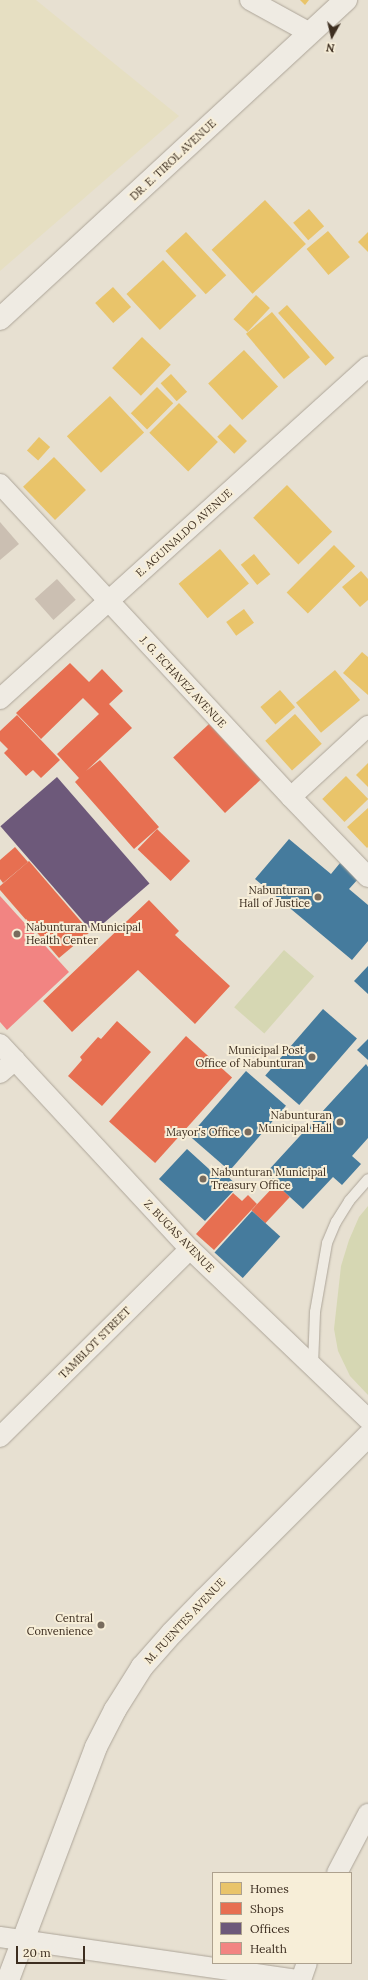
<!DOCTYPE html>
<style>
body{margin:0}
#map{position:relative;width:368px;height:1980px;overflow:hidden;background:#e7e0d1;font-family:Lora,serif}
div>[style]{position:absolute}
[style*='--x']{left:calc(var(--x)*1px);top:calc(var(--y)*1px);width:calc(var(--w)*1px);rotate:calc(var(--a)*1deg)}
.farmland>*{inset:0;background:#e6dfc2}
.green>*{inset:0;background:#d6d7b3;transform-origin:0 0}
.homes>*{inset:0;background:#e9c46a;transform-origin:0 0}
.shops>*{inset:0;background:#e76f51;transform-origin:0 0}
.offices>*{inset:0;background:#6d597a;transform-origin:0 0}
.health>*{inset:0;background:#f28482}
.public>*{inset:0;background:#457b9d;transform-origin:0 0}
.building>*{inset:0;background:#cbbfb2;transform-origin:0 0}
.roads{filter:drop-shadow(0 0 1px #ada599) drop-shadow(0 0 1px #ada599)}
.service>*{height:10px;margin:-5px;padding:0 5px;transform-origin:5px;border-radius:5px;background:#efebe3}
.minor>*{height:20px;margin:-10px;padding:0 10px;transform-origin:10px;border-radius:10px;background:#efebe3}
.tertiary>*{height:22px;margin:-11px;padding:0 11px;transform-origin:11px;border-radius:11px;background:#efebe3}
.secondary>*{height:22px;margin:-11px;padding:0 11px;transform-origin:11px;border-radius:11px;background:#efebe3}
.dots>*{width:11px;height:11px;translate:-50% -50%;box-sizing:border-box;border:2px solid #f7eed8;border-radius:50%}
span{translate:-50% -50%;white-space:nowrap;text-align:center;line-height:1.15;-webkit-text-stroke:4px #f7eed8;paint-order:stroke}
.street-label{font-size:11px;color:#3d2e20}
.poi-label{font-size:11px;color:#3d2e20}
.right{translate:-100% -50%;text-align:right}
.left{translate:0 -50%;text-align:left}
.legend{position:absolute;left:212px;top:1872px;width:140px;height:92px;box-sizing:border-box;background:#f7eed8;border:1px solid #ada18e;margin:0;padding:5px 7px;list-style:none;font-size:12px;color:#3d2e20}
.legend li{display:flex;align-items:center;gap:8px;height:20px}
.legend b{width:20px;border:1px solid #ada18e}
.north{position:absolute;left:312px;top:16px;width:40px;height:40px;-webkit-text-stroke:3px #f7eed8;paint-order:stroke;rotate:188deg;font-size:11px;font-weight:700;line-height:16px;text-align:center;color:#3d2e20}
.north::after{content:'';display:block;margin:auto;width:14px;height:18px;background:#3d2e20;clip-path:polygon(50% 0,100% 100%,50% 72%,0 100%)}
.scale{position:absolute;left:16px;top:1946px;width:69px;height:18px;box-sizing:border-box;border:2px solid #3d2e20;border-top:0;padding-left:5px;font-size:12px;line-height:14px;white-space:nowrap;color:#3d2e20;-webkit-text-stroke:3px #f7eed8;paint-order:stroke}
</style>
<div id="map">
<div class="farmland">
<i style="clip-path:polygon(0 0,36px 0,179px 116px,0 271px)"></i>
</div>
<div class="green">
<i style="left:284px;top:950px;width:40px;height:76px;rotate:41deg"></i>
<i style="clip-path:polygon(368px 1206px,368px 1395px,350px 1376px,338px 1351px,334px 1329px,341px 1266px,349px 1240px,359px 1217px)"></i>
</div>
<div class="homes">
<i style="clip-path:polygon(300px 0,309px 0,305px 5px)"></i>
<i style="left:265px;top:200px;width:60px;height:73px;rotate:47deg"></i>
<i style="left:309px;top:209px;width:23px;height:21px;rotate:49deg"></i>
<i style="left:328px;top:231px;width:34px;height:28px;rotate:50deg"></i>
<i style="left:186px;top:232px;width:59px;height:28px;rotate:47deg"></i>
<i style="clip-path:polygon(368px 232px,368px 252px,358px 242px)"></i>
<i style="left:163px;top:260px;width:49px;height:50px;rotate:47deg"></i>
<i style="left:113px;top:287px;width:27px;height:24px;rotate:48deg"></i>
<i style="left:256px;top:295px;width:19px;height:33px;rotate:43deg"></i>
<i style="left:287px;top:305px;width:71px;height:12px;rotate:48deg"></i>
<i style="left:272px;top:312px;width:59px;height:34px;rotate:50deg"></i>
<i style="left:142px;top:337px;width:40px;height:43px;rotate:44deg"></i>
<i style="left:244px;top:350px;width:50px;height:49px;rotate:47deg"></i>
<i style="left:171px;top:374px;width:24px;height:14px;rotate:48deg"></i>
<i style="left:157px;top:387px;width:23px;height:37px;rotate:45deg"></i>
<i style="left:110px;top:396px;width:50px;height:59px;rotate:47deg"></i>
<i style="left:179px;top:403px;width:55px;height:42px;rotate:45deg"></i>
<i style="left:230px;top:424px;width:24px;height:18px;rotate:45deg"></i>
<i style="left:39px;top:437px;width:15px;height:18px;rotate:42deg"></i>
<i style="left:54px;top:457px;width:46px;height:43px;rotate:46deg"></i>
<i style="left:287px;top:485px;width:65px;height:47px;rotate:46deg"></i>
<i style="left:334px;top:545px;width:30px;height:67px;rotate:45deg"></i>
<i style="left:220px;top:549px;width:45px;height:54px;rotate:50deg"></i>
<i style="left:254px;top:554px;width:26px;height:17px;rotate:51deg"></i>
<i style="clip-path:polygon(361px 571px,368px 579px,368px 600px,360px 607px,342px 587px)"></i>
<i style="left:244px;top:609px;width:17px;height:22px;rotate:54deg"></i>
<i style="clip-path:polygon(362px 652px,368px 657px,368px 695px,343px 673px)"></i>
<i style="left:335px;top:670px;width:39px;height:51px;rotate:50deg"></i>
<i style="left:280px;top:690px;width:23px;height:26px;rotate:49deg"></i>
<i style="left:295px;top:714px;width:40px;height:40px;rotate:48deg"></i>
<i style="clip-path:polygon(368px 763px,368px 787px,356px 775px)"></i>
<i style="left:346px;top:776px;width:32px;height:33px;rotate:46deg"></i>
<i style="clip-path:polygon(368px 808px,368px 847px,367px 848px,347px 827px)"></i>
</div>
<div class="shops">
<i style="clip-path:polygon(70px 663px,89px 682px,102px 669px,123px 691px,109px 704px,132px 728px,86px 771px,100px 760px,159px 827px,134px 849px,75px 782px,79px 778px,57px 754px,99px 714px,83px 698px,41px 739px,16px 713px)"></i>
<i style="clip-path:polygon(17px 715px,60px 760px,41px 778px,33px 770px,26px 776px,4px 753px,8px 749px,0 741px,0 731px)"></i>
<i style="left:209px;top:724px;width:76px;height:49px;rotate:47deg"></i>
<i style="left:157px;top:829px;width:46px;height:28px;rotate:44deg"></i>
<i style="clip-path:polygon(15px 847px,28px 862px,3px 883px,0 879px,0 860px)"></i>
<i style="clip-path:polygon(29px 861px,90px 932px,59px 958px,0 890px,0 886px)"></i>
<i style="clip-path:polygon(149px 900px,179px 931px,175px 935px,230px 986px,195px 1024px,138px 970px,72px 1032px,43px 1001px)"></i>
<i style="clip-path:polygon(117px 1021px,151px 1052px,102px 1106px,68px 1076px,82px 1060px,80px 1057px,98px 1037px,101px 1039px)"></i>
<i style="left:186px;top:1036px;width:62px;height:115px;rotate:42deg"></i>
<i style="left:276px;top:1184px;width:19px;height:36px;rotate:43deg"></i>
<i style="clip-path:polygon(233px 1193px,242px 1201px,248px 1195px,257px 1204px,214px 1250px,196px 1234px)"></i>
</div>
<div class="offices">
<i style="left:57px;top:777px;width:141px;height:75px;rotate:49deg"></i>
</div>
<div class="health">
<i style="clip-path:polygon(0 896px,69px 972px,7px 1030px,0 1022px)"></i>
</div>
<div class="public">
<i style="clip-path:polygon(289px 839px,331px 874px,340px 863px,359px 878px,349px 889px,368px 905px,368px 941px,352px 960px,255px 879px)"></i>
<i style="clip-path:polygon(368px 966px,368px 994px,354px 981px)"></i>
<i style="left:323px;top:1009px;width:45px;height:88px;rotate:41deg"></i>
<i style="clip-path:polygon(368px 1039px,368px 1060px,357px 1050px)"></i>
<i style="clip-path:polygon(366px 1064px,368px 1067px,368px 1138px,352px 1156px,361px 1164px,342px 1185px,333px 1177px,303px 1209px,265px 1174px)"></i>
<i style="left:246px;top:1071px;width:53px;height:86px;rotate:41deg"></i>
<i style="clip-path:polygon(187px 1149px,220px 1179px,225px 1174px,238px 1186px,205px 1221px,159px 1179px)"></i>
<i style="left:252px;top:1211px;width:38px;height:56px;rotate:42deg"></i>
</div>
<div class="building">
<i style="clip-path:polygon(0 522px,19px 544px,0 560px)"></i>
<i style="left:57px;top:579px;width:28px;height:30px;rotate:48deg"></i>
</div>
<div class="roads">
<div class="service">
<i style="--x:313;--y:1365;--w:53;--a:-87.8"></i>
<i style="--x:315;--y:1312;--w:70;--a:-80.1"></i>
<i style="--x:327;--y:1243;--w:23;--a:-67"></i>
<i style="--x:336;--y:1222;--w:25;--a:-58"></i>
<i style="--x:349;--y:1201;--w:29;--a:-49"></i>
</div>
<div class="minor">
<i style="--x:250;--y:0;--w:68;--a:28.8"></i>
<i style="--x:0;--y:484;--w:427;--a:47.1"></i>
<i style="--x:291;--y:797;--w:111;--a:46.1"></i>
<i style="--x:0;--y:699;--w:496;--a:-42.1"></i>
<i style="--x:291;--y:797;--w:105;--a:-42.7"></i>
<i style="--x:0;--y:1044;--w:280;--a:47.2"></i>
<i style="--x:190;--y:1249;--w:246;--a:43.7"></i>
<i style="--x:0;--y:1073;--w:20;--a:-41"></i>
<i style="--x:0;--y:1437;--w:267;--a:-44.7"></i>
<i style="--x:337;--y:1873;--w:67;--a:-62.3"></i>
<i style="--x:0;--y:1937;--w:300;--a:8.2"></i>
<i style="--x:301;--y:1980;--w:18;--a:-71"></i>
</div>
<div class="tertiary">
<i style="--x:8;--y:1980;--w:249;--a:-69.3"></i>
<i style="--x:96;--y:1747;--w:42;--a:-62.8"></i>
<i style="--x:115;--y:1710;--w:51;--a:-57.9"></i>
<i style="--x:142;--y:1667;--w:45;--a:-48.6"></i>
<i style="--x:172;--y:1633;--w:47;--a:-45.9"></i>
<i style="--x:205;--y:1599;--w:231;--a:-45"></i>
</div>
<div class="secondary">
<i style="--x:0;--y:319;--w:471;--a:-42.7"></i>
</div>
</div>
<div class="dots">
<i style="left:318px;top:897px;background:#786c5e"></i>
<i style="left:17px;top:934px;background:#786c5e"></i>
<i style="left:312px;top:1057px;background:#786c5e"></i>
<i style="left:340px;top:1122px;background:#786c5e"></i>
<i style="left:248px;top:1132px;background:#786c5e"></i>
<i style="left:203px;top:1179px;background:#786c5e"></i>
<i style="left:101px;top:1625px;background:#786c5e"></i>
</div>
<div class="street-label">
<span style="left:173px;top:160px;rotate:-43deg">DR. E. TIROL AVENUE</span>
<span style="left:184px;top:533px;rotate:-42deg">E. AGUINALDO AVENUE</span>
<span style="left:183px;top:682px;rotate:47deg">J. G. ECHAVEZ AVENUE</span>
<span style="left:179px;top:1236px;rotate:46deg">Z. BUGAS AVENUE</span>
<span style="left:95px;top:1343px;rotate:-45deg">TAMBLOT STREET</span>
<span style="left:185px;top:1621px;rotate:-47deg">M. FUENTES AVENUE</span>
</div>
<div class="poi-label">
<span class="right" style="left:310px;top:897px">Nabunturan<br>Hall of Justice</span>
<span class="left" style="left:26px;top:934px">Nabunturan Municipal<br>Health Center</span>
<span class="right" style="left:304px;top:1057px">Municipal Post<br>Office of Nabunturan</span>
<span class="right" style="left:332px;top:1122px">Nabunturan<br>Municipal Hall</span>
<span class="right" style="left:240px;top:1132px">Mayor's Office</span>
<span class="left" style="left:211px;top:1179px">Nabunturan Municipal<br>Treasury Office</span>
<span class="right" style="left:93px;top:1625px">Central<br>Convenience</span>
</div>
<ul class="legend">
<li><b style="height:11px;background:#e9c46a"></b>Homes</li>
<li><b style="height:11px;background:#e76f51"></b>Shops</li>
<li><b style="height:11px;background:#6d597a"></b>Offices</li>
<li><b style="height:11px;background:#f28482"></b>Health</li>
</ul>
<div class="north">N</div>
<div class="scale">20 m</div>
</div>
